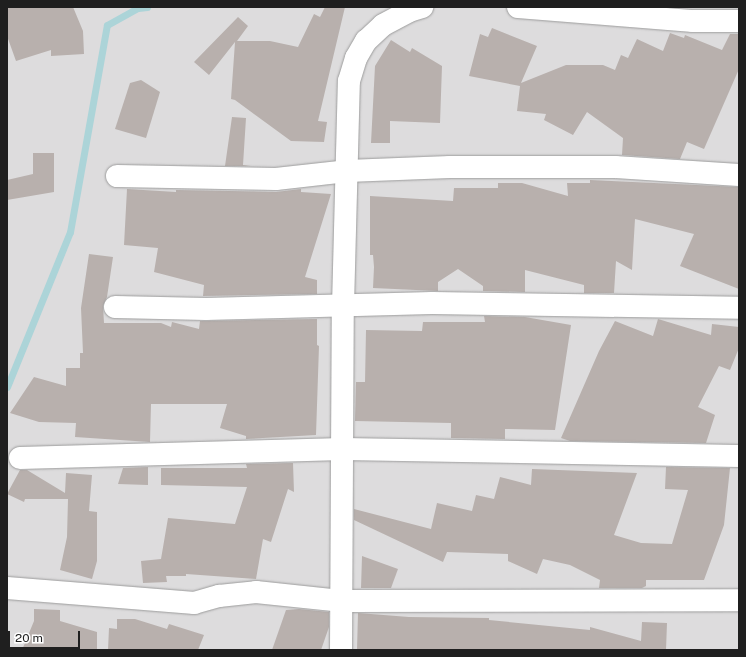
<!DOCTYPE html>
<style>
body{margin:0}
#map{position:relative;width:746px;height:657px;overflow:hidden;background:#efebe7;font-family:"Public Sans",sans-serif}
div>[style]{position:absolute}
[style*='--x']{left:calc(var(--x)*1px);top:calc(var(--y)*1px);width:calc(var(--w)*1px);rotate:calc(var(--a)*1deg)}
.residential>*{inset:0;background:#dddcdd;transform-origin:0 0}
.stream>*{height:7px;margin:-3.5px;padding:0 3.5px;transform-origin:3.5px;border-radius:3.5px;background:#acd4d8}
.building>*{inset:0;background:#b8b0ad}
.roads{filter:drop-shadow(0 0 1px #9c9c9c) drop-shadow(0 0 1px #9c9c9c)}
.street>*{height:22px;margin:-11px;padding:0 11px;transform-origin:11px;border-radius:11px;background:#fff}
span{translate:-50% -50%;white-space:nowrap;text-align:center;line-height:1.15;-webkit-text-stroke:3px #fff;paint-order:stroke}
.frame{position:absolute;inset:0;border:8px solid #1f1f1f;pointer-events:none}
.scale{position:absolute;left:8px;top:631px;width:72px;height:18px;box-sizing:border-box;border:2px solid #1f1f1f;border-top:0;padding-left:5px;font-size:12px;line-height:14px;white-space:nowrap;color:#1f1f1f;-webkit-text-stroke:3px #fff;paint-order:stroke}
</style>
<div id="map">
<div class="residential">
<i style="left:7px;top:7px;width:732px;height:643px"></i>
</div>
<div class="stream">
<i style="--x:7;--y:387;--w:167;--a:-67.9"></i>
<i style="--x:70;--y:232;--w:210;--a:-79.9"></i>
<i style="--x:107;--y:25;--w:35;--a:-29"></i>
<i style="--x:138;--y:8;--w:9;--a:-6"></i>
</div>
<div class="building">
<i style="clip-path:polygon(7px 7px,73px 7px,83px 31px,84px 54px,51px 56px,51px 50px,16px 61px,7px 36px)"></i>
<i style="clip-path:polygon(325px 7px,345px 7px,318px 121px,327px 122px,324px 142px,291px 141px,235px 100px,231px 99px,235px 42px,209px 75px,194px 62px,238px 17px,248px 26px,237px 41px,270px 41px,298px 47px,314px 14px,320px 17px)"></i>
<i style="clip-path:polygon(492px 28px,537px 46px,521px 83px,566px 65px,603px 65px,615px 70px,621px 55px,628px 58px,637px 39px,663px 51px,670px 33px,684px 38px,685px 35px,722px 50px,730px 34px,739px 34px,739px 69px,704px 149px,687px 142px,680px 159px,622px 155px,623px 138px,587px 112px,573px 135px,544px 120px,546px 114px,517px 111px,520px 86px,469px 76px,480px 34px,488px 37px)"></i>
<i style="clip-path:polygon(391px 40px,410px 52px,412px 48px,442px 66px,440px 123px,390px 121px,390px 143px,371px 143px,375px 66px)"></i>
<i style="clip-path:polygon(141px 80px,160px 92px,146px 138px,115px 129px,130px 83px)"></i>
<i style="clip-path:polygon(232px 117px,246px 118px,243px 165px,251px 166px,225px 166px)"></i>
<i style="clip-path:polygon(33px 153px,54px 153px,54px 192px,7px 200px,7px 180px,33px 174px)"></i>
<i style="clip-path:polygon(590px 180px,739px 187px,739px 289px,680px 266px,694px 234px,635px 219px,632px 270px,616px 261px,614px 293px,584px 293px,584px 285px,525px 270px,525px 292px,483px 291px,483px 286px,458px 269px,438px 282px,438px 291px,373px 288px,374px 267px,373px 255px,370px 255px,370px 196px,453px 201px,454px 188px,498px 188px,498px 183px,522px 183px,568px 196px,567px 183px,590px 183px)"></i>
<i style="clip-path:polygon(127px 189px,176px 192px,176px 190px,276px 192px,301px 189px,301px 192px,331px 194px,305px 277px,317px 280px,317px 294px,203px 296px,204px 285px,154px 272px,158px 248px,124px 245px)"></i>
<i style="clip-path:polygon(89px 254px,113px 257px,107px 297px,103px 306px,104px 323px,161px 323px,171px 327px,172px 322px,199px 329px,200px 321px,317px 319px,317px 345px,319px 346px,316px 435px,246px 439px,246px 436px,220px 428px,227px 404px,151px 404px,150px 442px,75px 437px,76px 423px,39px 422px,10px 413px,34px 377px,66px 386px,66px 368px,80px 368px,80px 353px,83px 353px,81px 308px)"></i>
<i style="clip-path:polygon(484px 316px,525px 317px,571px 325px,555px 430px,505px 429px,505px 439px,451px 438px,451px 423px,355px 421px,356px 382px,365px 382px,366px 330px,422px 331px,423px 322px,485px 322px)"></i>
<i style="clip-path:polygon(658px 319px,711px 335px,712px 324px,739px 327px,739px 348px,730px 370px,719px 366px,698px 407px,715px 415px,706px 443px,570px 441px,561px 438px,599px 351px,615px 321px,653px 336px)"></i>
<i style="clip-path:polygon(293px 463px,294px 492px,288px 489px,271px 542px,263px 539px,256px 579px,186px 574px,186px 576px,166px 576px,167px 582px,143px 583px,141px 561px,161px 559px,168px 518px,235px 524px,247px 487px,161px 485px,161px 468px,247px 468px,246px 464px)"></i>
<i style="clip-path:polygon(148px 467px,148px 485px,118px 484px,123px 468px)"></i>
<i style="clip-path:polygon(666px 467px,730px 468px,724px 525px,704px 580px,646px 580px,646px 586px,642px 588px,599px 588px,600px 580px,570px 565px,543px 559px,537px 574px,508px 561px,508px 554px,447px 552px,443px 562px,354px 520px,354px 509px,431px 529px,437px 503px,472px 511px,476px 495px,494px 499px,500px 477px,531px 485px,532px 469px,637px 473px,614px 535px,641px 543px,672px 544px,688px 490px,665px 489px)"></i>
<i style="clip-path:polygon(20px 470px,27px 470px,65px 493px,66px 473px,92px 475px,89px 511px,97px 512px,97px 561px,92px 579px,60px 570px,67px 537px,68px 499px,25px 499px,24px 502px,7px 494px)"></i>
<i style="clip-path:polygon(362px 556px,398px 569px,391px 588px,361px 588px)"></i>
<i style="clip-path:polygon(34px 609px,60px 610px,60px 621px,97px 632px,97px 650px,22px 650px,34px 621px)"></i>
<i style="clip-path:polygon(299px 609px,329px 612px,329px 627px,321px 650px,272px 650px,286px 610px)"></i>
<i style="clip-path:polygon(358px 613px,409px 617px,489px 618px,489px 620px,590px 630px,590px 627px,641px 641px,642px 622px,667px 623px,666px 650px,357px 650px)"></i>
<i style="clip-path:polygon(117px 619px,135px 619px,167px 629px,169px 624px,204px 635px,198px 650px,108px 650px,109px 628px,117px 629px)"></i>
</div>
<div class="roads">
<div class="street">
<i style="--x:518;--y:7;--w:176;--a:4.6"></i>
<i style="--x:693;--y:21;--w:46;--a:0"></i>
<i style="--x:117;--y:176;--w:159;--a:1.1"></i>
<i style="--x:276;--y:179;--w:71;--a:-6.4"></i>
<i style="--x:347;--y:171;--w:103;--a:-2.2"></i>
<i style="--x:450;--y:167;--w:165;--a:0"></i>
<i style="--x:615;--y:167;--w:124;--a:3.7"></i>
<i style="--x:115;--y:307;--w:91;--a:1.3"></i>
<i style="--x:206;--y:309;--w:226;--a:-1.5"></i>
<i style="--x:432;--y:303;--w:307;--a:0.9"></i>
<i style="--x:20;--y:458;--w:323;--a:-1.6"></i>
<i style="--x:343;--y:449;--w:396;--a:1"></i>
<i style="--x:7;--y:588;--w:188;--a:4.6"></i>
<i style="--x:194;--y:603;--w:26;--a:-16"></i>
<i style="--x:219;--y:596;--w:37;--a:-6"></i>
<i style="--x:256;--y:592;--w:85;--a:6"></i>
<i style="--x:341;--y:601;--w:398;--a:-0.1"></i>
<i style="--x:341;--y:650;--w:344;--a:-89.7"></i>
<i style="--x:343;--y:306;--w:225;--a:-88.5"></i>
<i style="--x:349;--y:81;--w:24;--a:-73"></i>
<i style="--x:356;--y:58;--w:20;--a:-60"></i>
<i style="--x:366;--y:41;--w:23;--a:-43"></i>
<i style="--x:383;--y:25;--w:30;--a:-28"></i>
<i style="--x:409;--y:11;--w:14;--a:-17"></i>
</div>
</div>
<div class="frame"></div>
<div class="scale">20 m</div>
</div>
